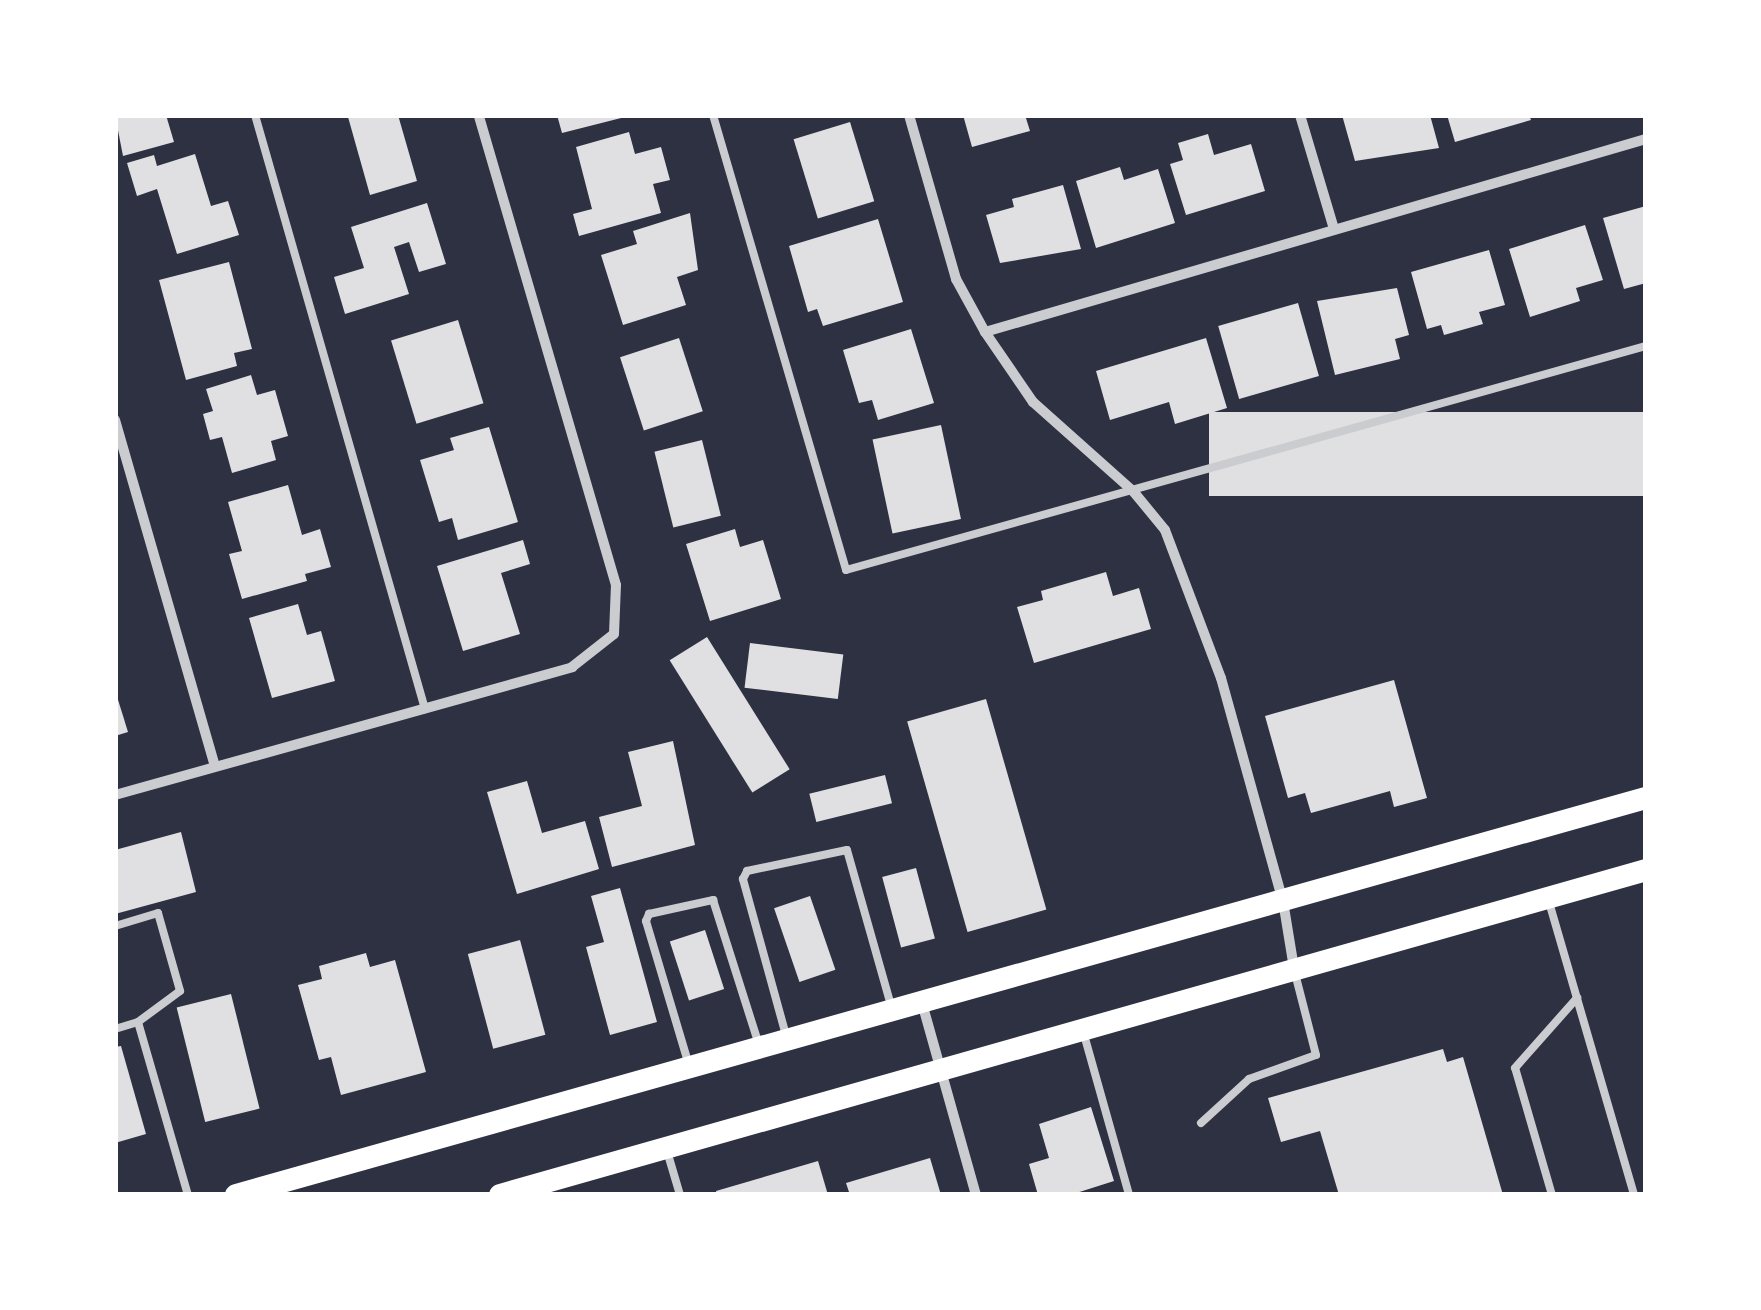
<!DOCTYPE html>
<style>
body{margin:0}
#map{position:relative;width:1761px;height:1310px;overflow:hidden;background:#2d3142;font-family:Georgia,serif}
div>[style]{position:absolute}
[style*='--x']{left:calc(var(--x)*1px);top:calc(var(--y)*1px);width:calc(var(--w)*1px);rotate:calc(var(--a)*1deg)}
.building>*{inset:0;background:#e0e0e3;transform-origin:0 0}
.service>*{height:8px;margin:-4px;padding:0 4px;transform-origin:4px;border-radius:4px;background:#caccd0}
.minor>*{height:10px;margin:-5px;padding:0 5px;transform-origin:5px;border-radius:5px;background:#caccd0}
.primary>*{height:22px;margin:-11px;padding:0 11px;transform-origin:11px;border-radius:11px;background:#fff}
span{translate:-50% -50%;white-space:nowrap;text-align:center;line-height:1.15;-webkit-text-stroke:8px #fff;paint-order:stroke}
.frame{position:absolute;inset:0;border:118px solid #fff;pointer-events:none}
</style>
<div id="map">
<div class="building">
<i style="clip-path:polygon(115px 115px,166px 115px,174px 142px,123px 156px)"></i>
<i style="clip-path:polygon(398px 115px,417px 181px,370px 195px,348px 117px)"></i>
<i style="clip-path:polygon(557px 115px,629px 115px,629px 116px,562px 133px)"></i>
<i style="clip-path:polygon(963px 115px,1025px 115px,1030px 131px,972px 147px)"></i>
<i style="clip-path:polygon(1342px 115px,1430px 115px,1439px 148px,1355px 161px)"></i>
<i style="clip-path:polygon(1447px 115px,1529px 115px,1531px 120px,1455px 142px)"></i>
<i style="left:850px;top:122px;width:83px;height:59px;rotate:73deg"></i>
<i style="clip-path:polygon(629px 132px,635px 154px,661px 147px,670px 180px,653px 184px,661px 213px,579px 236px,573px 214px,592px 209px,576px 147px)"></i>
<i style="clip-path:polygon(1208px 134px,1214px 155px,1251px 144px,1265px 191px,1186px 215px,1170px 164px,1183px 160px,1178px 143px)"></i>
<i style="clip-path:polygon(195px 154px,211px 206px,228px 201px,239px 235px,177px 254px,157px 189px,137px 196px,127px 163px,154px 155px,157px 166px)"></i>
<i style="clip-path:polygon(1120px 167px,1124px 180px,1158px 169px,1175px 223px,1096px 248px,1076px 181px)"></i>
<i style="clip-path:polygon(1063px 185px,1081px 249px,1000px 263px,986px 215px,1014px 207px,1012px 199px)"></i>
<i style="clip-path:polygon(427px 203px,446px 264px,419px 272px,409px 242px,394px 247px,409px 294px,345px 314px,334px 277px,364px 268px,351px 227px)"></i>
<i style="clip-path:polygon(1646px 206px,1646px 283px,1624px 289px,1603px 218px)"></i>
<i style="clip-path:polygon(690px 213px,698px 270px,677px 277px,686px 305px,623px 325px,601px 255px,637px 244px,633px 231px)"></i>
<i style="clip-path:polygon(878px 219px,903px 302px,823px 326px,817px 309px,808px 312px,789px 246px)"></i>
<i style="clip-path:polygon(1585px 225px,1603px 280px,1576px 288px,1580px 301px,1530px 317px,1509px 249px)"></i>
<i style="clip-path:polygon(1489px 250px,1505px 305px,1479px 312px,1483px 324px,1444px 335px,1441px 325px,1427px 329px,1411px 272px)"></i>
<i style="clip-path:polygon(229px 262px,252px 349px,234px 353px,237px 366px,186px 380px,159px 280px)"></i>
<i style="clip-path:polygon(1397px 288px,1409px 335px,1395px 339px,1400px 359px,1335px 375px,1317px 301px)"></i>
<i style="left:1298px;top:303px;width:76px;height:83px;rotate:74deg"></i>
<i style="left:458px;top:320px;width:87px;height:70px;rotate:73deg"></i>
<i style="clip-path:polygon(911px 329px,934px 403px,878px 420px,872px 400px,859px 403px,843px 350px)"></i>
<i style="left:679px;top:338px;width:77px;height:62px;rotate:72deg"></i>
<i style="clip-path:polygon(1206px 338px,1227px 408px,1175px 424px,1169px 402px,1110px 420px,1096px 371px)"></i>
<i style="clip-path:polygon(251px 375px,257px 395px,275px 390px,288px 436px,271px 441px,276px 460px,232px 473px,222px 437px,210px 440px,203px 414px,213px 411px,206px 389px)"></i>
<i style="left:1646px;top:412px;width:84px;height:437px;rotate:90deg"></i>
<i style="left:941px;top:425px;width:96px;height:70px;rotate:78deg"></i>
<i style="clip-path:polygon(489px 427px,518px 522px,458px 540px,452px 518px,439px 522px,420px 460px,454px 450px,450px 438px)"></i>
<i style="left:702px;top:440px;width:78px;height:49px;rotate:76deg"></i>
<i style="clip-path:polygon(288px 485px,302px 535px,320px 529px,331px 567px,305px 574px,307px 581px,242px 599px,229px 554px,242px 551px,228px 502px)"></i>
<i style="clip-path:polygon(735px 529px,740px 547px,763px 540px,781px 599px,710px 621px,686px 544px)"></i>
<i style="clip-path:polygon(523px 540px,530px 564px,501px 573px,520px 634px,463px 651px,437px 566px)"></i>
<i style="clip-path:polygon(1106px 572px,1113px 596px,1139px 588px,1151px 629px,1034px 663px,1017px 607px,1043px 600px,1041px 591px)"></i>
<i style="clip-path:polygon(298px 604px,307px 635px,321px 631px,335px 681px,272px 698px,249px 618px)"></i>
<i style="left:707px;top:637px;width:156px;height:44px;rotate:58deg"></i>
<i style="left:750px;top:643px;width:94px;height:45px;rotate:7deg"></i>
<i style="clip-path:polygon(1394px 680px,1427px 798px,1394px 807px,1390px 791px,1311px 813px,1305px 793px,1288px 798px,1265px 716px)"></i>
<i style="clip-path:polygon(115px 690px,128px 732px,115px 736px)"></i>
<i style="left:986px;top:699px;width:219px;height:82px;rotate:74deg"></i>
<i style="clip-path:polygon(673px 741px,695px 845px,612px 867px,599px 817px,642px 806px,628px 752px)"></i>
<i style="left:885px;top:775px;width:29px;height:78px;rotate:76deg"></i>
<i style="clip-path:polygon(527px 781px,542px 833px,585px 821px,599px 869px,517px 894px,487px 792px)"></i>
<i style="clip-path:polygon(181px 832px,196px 892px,115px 914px,115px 850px)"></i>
<i style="left:916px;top:868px;width:73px;height:35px;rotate:75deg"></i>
<i style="clip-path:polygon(620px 888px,657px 1022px,610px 1035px,586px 947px,604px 942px,591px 896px)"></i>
<i style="left:810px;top:896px;width:78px;height:38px;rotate:71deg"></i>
<i style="left:705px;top:930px;width:62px;height:37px;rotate:72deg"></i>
<i style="left:520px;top:940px;width:98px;height:54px;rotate:75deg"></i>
<i style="clip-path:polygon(366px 953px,370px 967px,395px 960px,426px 1072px,341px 1095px,331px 1057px,319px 1060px,298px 985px,322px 979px,319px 966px)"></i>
<i style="left:231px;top:994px;width:118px;height:56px;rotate:76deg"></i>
<i style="clip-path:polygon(121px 1046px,146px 1134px,115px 1143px,115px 1047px)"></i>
<i style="clip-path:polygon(1443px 1049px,1447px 1062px,1463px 1057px,1503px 1195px,1339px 1195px,1320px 1131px,1281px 1142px,1268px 1098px)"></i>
<i style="clip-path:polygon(1091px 1107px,1114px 1181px,1070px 1195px,1038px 1195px,1029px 1164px,1049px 1158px,1039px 1124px)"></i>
<i style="clip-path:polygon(930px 1158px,941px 1195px,850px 1195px,846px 1183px)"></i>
<i style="clip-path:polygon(818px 1161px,828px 1195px,717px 1195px,716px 1191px)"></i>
</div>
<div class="service">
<i style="--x:255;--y:115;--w:618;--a:74.03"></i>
<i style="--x:713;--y:115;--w:474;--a:73.7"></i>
<i style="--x:846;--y:570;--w:831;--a:-15.64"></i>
<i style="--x:1549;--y:902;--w:305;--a:73.8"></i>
<i style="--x:115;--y:926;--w:45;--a:-16.8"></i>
<i style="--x:158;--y:913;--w:81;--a:74.2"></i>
<i style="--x:180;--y:991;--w:52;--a:143.6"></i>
<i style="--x:115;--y:1029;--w:24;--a:-17"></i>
<i style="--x:138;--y:1022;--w:180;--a:73.9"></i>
<i style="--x:1083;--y:1031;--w:170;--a:74.3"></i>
<i style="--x:787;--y:1039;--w:166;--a:-105.4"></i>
<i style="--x:743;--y:879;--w:9;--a:-63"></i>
<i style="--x:747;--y:871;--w:102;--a:-11.9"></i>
<i style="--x:847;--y:850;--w:165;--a:74.2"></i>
<i style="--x:688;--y:1062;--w:147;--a:-106.6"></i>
<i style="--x:646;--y:921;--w:8;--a:-67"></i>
<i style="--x:649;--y:914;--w:66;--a:-12.3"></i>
<i style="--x:713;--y:900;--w:149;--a:72.4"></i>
<i style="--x:1201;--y:1123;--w:65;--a:-42.5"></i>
<i style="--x:1249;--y:1079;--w:71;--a:-19.7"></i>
<i style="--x:1316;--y:1055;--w:85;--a:-104.4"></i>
<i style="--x:667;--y:1151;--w:46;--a:73.5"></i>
<i style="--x:1552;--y:1195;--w:132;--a:-106.2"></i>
<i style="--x:1515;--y:1068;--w:94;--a:-48.5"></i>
</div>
<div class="minor">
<i style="--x:909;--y:115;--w:171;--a:74"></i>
<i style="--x:956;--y:279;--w:60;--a:61.3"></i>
<i style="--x:985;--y:332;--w:85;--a:55.6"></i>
<i style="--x:1033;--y:402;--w:134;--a:41.7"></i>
<i style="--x:1133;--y:491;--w:50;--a:50.6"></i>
<i style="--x:1165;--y:530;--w:158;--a:69.3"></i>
<i style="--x:1221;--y:678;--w:231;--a:74.5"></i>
<i style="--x:1283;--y:901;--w:68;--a:80.7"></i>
<i style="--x:1300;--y:115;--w:119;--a:73.4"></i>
<i style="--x:985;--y:332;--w:689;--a:-16.28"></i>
<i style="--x:115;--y:420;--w:360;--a:73.9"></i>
<i style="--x:115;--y:795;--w:475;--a:-15.6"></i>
<i style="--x:572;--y:667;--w:53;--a:-38.2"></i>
<i style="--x:614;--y:634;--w:49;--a:-87.7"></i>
<i style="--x:616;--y:585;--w:490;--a:-106.3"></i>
<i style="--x:922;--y:1003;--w:199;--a:74.3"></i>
</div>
<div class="primary">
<i style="--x:236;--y:1195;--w:1465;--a:-15.73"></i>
<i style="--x:500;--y:1195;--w:1191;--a:-15.83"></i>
</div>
<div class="frame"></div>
</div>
